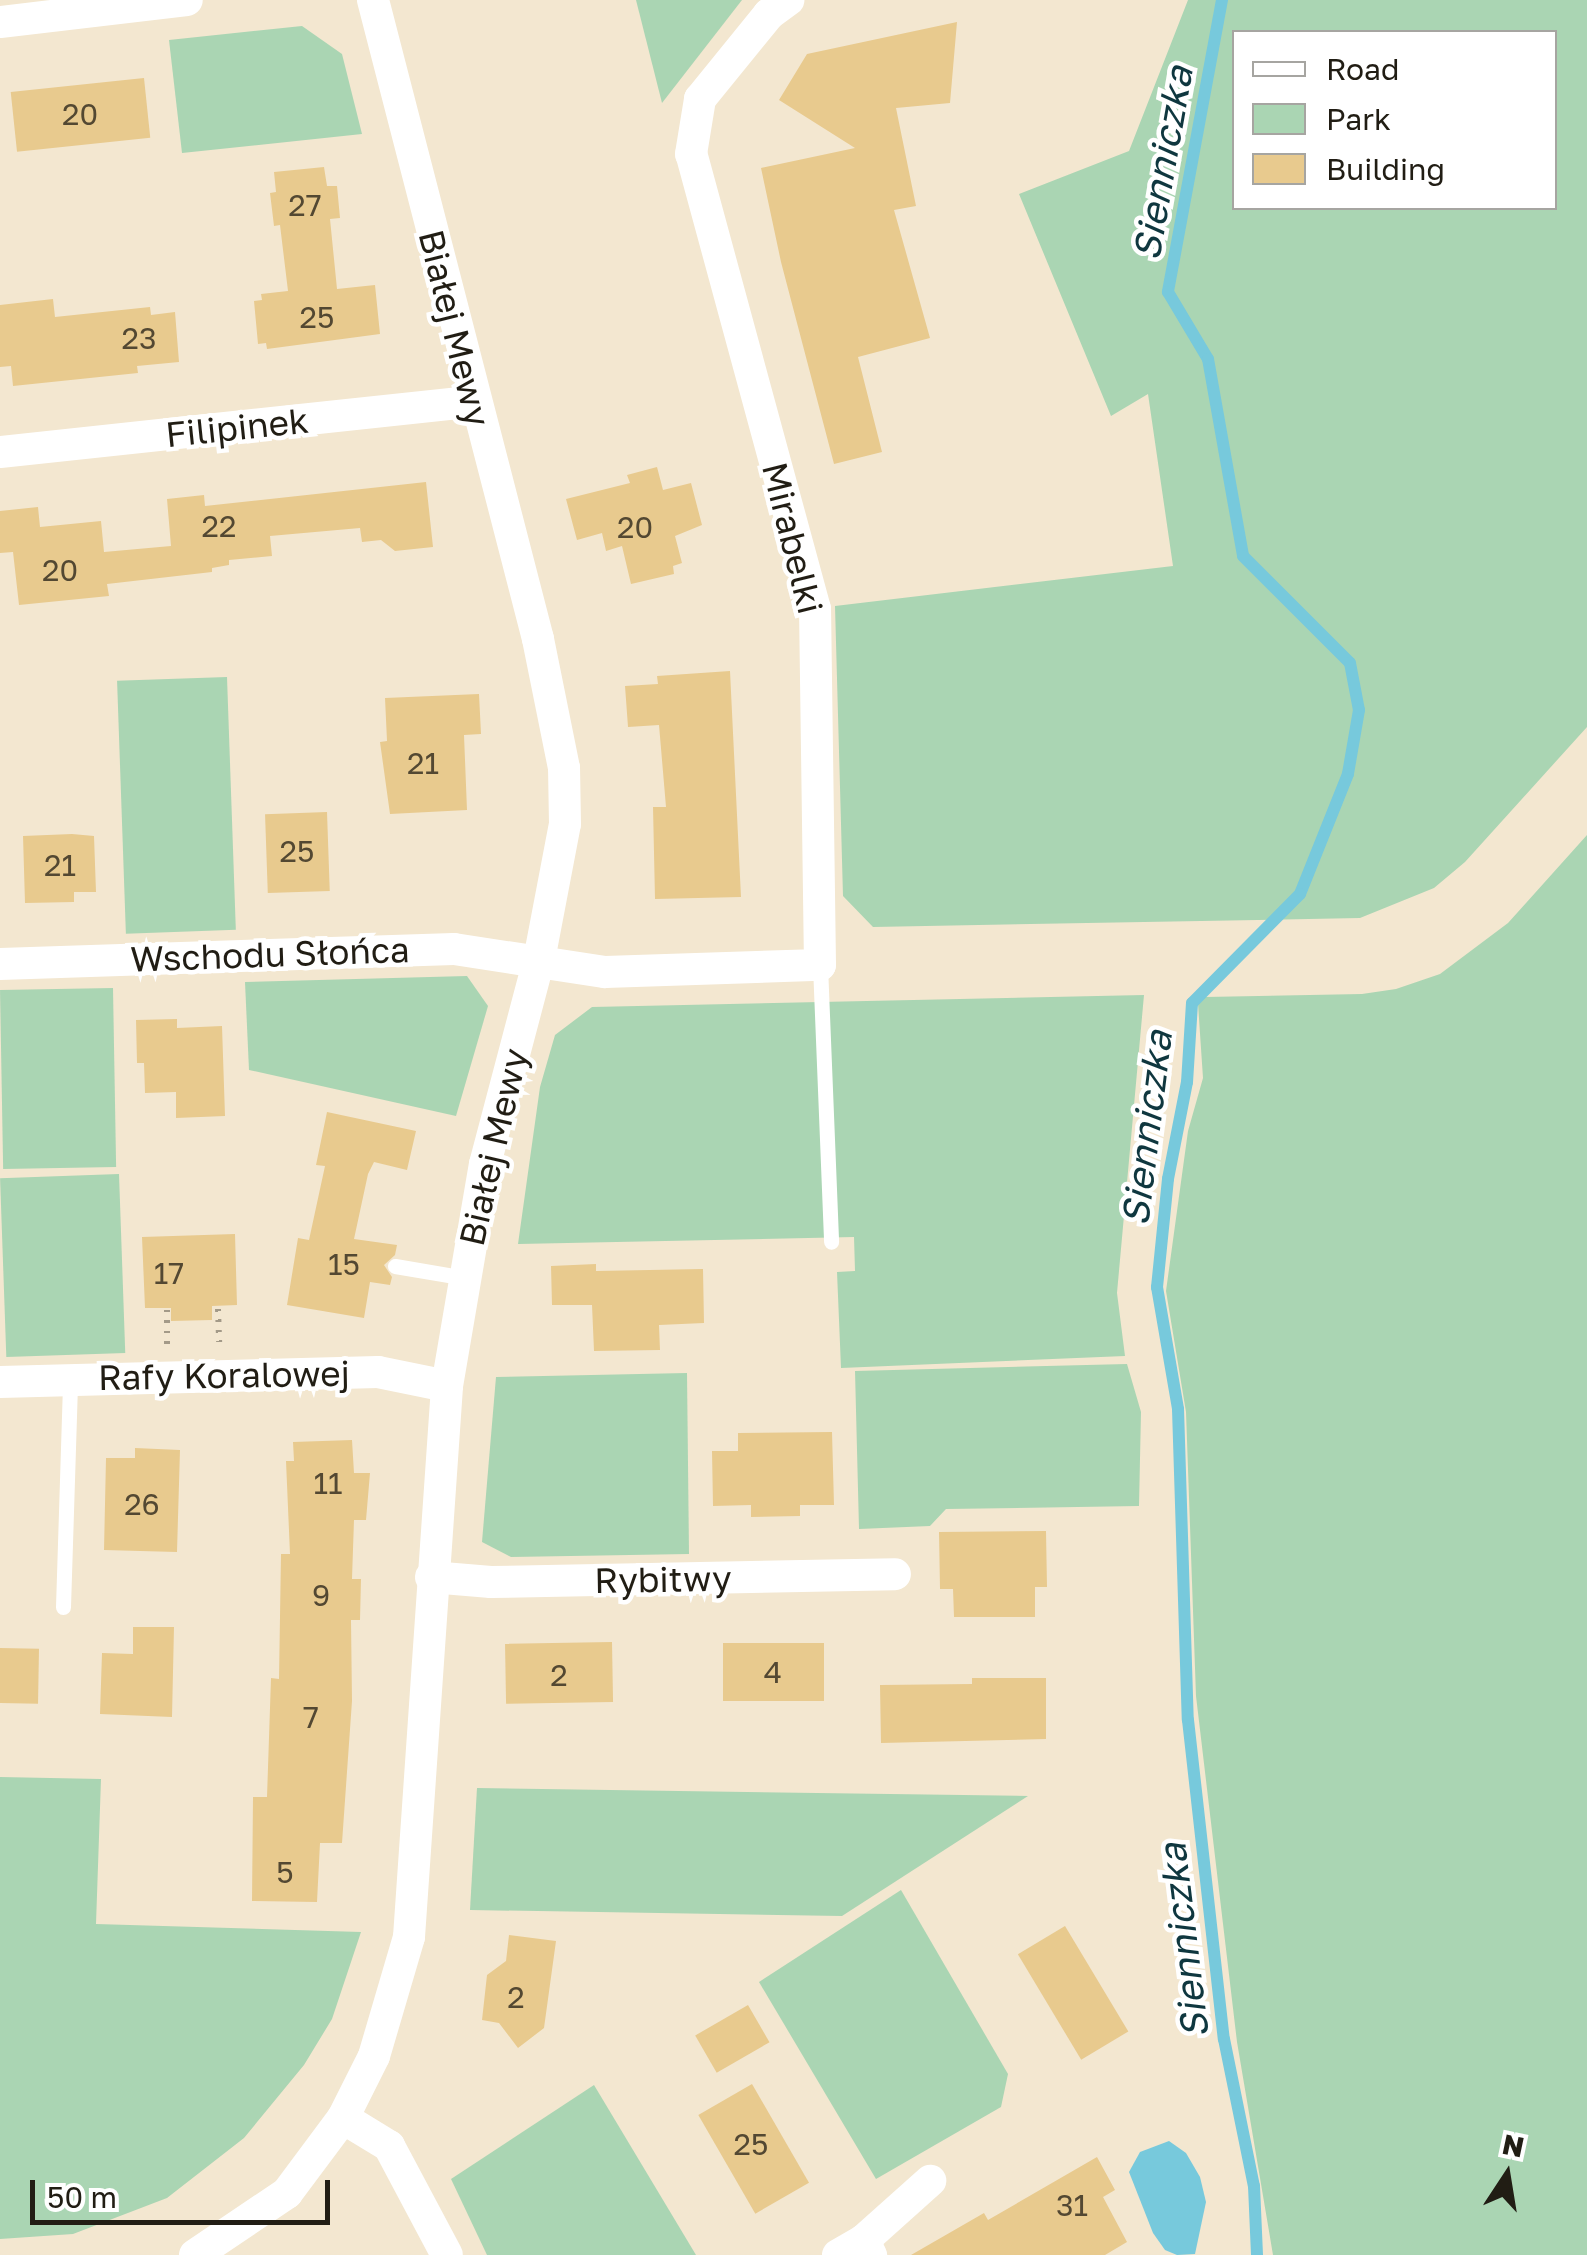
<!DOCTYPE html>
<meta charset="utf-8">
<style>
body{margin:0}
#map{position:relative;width:1587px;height:2255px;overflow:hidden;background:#f3e7d0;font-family:"Golos Text",sans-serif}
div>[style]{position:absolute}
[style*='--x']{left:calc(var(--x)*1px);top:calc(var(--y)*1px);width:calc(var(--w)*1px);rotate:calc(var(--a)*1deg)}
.green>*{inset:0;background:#aad5b3;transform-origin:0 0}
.water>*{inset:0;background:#77c9dc}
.stream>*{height:12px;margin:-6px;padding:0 6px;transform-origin:6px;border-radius:6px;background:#77c9dc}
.building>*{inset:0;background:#e8ca8e;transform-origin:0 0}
.path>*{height:6px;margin-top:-3px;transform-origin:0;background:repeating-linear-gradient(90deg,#a39a88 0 2.5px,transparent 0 10.5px)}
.service>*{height:15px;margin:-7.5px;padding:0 7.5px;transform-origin:7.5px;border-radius:7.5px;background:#fff}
.minor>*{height:32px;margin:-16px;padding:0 16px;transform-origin:16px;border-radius:16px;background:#fff}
span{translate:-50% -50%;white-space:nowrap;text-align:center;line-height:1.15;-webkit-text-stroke:9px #fff;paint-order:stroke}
.number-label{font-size:30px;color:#534832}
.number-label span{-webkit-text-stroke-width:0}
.street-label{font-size:35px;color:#211d14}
.water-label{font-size:38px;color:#0f373f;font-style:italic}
.legend{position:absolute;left:1232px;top:30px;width:325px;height:180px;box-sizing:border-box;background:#fff;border:2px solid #a6a5a1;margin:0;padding:12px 18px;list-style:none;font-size:30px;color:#211d14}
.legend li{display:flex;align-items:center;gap:20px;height:50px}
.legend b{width:50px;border:2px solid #a6a5a1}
.north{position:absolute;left:1457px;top:2125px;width:100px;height:100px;-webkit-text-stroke:8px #fff;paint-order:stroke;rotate:12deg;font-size:28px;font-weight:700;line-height:40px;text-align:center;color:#211d14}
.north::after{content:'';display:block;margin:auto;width:35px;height:45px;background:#211d14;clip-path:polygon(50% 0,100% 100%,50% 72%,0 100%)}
.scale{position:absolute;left:30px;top:2180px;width:300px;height:45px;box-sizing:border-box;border:5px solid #211d14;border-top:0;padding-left:12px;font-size:30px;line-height:35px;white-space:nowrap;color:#211d14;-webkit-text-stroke:8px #fff;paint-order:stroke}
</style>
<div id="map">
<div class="green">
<i style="clip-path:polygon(636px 0,742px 0,662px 103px)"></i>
<i style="clip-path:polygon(evenodd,1188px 0,1587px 0,1587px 727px,1465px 862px,1434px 888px,1360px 918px,873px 927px,843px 896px,835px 606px,1173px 566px,1148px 394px,1111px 416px,1019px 194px,1129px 151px,1188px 0,1554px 32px,1554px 208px,1234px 208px,1234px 32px,1554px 32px)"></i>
<i style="clip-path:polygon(302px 26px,342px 54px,362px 134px,182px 153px,169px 40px)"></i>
<i style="left:227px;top:677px;width:253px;height:110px;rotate:88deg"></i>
<i style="clip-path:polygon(1587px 835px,1587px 2255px,1273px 2255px,1237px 2042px,1196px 1696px,1186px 1412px,1166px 1291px,1188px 1131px,1203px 1078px,1198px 1004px,1205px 997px,1362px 994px,1396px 989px,1440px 974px,1508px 923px)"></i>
<i style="clip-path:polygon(467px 976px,488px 1006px,456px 1116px,249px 1070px,245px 982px)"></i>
<i style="left:113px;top:988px;width:179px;height:113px;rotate:89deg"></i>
<i style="clip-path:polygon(1144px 995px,1117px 1293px,1125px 1356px,841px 1368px,837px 1272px,855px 1271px,854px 1237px,518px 1244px,540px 1087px,555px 1035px,592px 1007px)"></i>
<i style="left:119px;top:1174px;width:179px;height:119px;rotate:88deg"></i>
<i style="clip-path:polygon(1127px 1364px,1141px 1412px,1139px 1506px,946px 1509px,930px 1526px,859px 1529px,855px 1371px)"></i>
<i style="clip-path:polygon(687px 1373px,689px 1554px,511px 1557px,482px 1542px,496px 1377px)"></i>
<i style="clip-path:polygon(0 1777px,101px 1779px,96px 1924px,361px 1932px,332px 2019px,304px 2065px,244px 2138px,167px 2198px,73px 2234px,0 2239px)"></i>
<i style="clip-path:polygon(477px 1788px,1028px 1796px,842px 1916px,470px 1910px)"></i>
<i style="clip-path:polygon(901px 1890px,1008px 2074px,1001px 2107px,876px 2179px,759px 1982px)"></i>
<i style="clip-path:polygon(594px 2085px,696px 2255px,487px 2255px,451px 2179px)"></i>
</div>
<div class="water">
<i style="clip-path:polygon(1169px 2141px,1186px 2153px,1200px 2177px,1206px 2202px,1195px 2254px,1177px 2255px,1165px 2250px,1153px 2233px,1129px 2172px,1140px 2152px)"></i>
</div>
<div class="stream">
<i style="--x:1222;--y:0;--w:297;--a:100.5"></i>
<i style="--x:1168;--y:292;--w:78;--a:59.2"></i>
<i style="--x:1208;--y:359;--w:200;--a:79.9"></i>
<i style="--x:1243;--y:556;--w:151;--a:45"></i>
<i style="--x:1350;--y:663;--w:48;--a:79.2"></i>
<i style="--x:1359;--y:710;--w:65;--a:99.8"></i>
<i style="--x:1348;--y:774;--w:129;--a:111.8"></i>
<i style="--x:1300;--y:894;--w:153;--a:134.7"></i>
<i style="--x:1192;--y:1003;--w:79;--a:93.6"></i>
<i style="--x:1187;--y:1082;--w:99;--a:101.1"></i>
<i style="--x:1168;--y:1179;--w:109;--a:95.8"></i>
<i style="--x:1157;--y:1287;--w:124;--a:80.2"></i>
<i style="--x:1178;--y:1409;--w:311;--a:88.2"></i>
<i style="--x:1188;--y:1720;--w:321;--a:83.6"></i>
<i style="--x:1224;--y:2039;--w:150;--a:78.5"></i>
<i style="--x:1254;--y:2186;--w:69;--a:87.5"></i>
</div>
<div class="building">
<i style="clip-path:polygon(957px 22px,950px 103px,896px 108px,916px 206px,894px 210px,930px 338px,858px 357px,882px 452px,834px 464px,781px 262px,761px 168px,855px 148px,779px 100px,807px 54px)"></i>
<i style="left:144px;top:78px;width:60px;height:134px;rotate:84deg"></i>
<i style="clip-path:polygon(324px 167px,327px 186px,337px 186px,340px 218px,330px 219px,337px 289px,375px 285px,380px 334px,267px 349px,266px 343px,258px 344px,254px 301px,262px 300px,261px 294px,288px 291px,280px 225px,274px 226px,270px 193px,276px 192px,274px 172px)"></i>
<i style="clip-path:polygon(53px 299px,55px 317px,150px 307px,151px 315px,175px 312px,179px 362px,137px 366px,138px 373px,13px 386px,11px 366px,0 367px,0 305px)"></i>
<i style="clip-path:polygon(657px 467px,663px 490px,691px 483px,702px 525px,675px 536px,682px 563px,673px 566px,674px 574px,631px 584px,622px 546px,606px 551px,602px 533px,577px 540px,566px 499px,630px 483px,627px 475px)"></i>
<i style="clip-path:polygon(426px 482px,433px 547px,395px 551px,381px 540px,362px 542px,360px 528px,270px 536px,272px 556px,229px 560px,229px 565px,212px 568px,212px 572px,107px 584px,109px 596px,19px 605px,13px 552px,0 553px,0 511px,38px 507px,40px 527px,101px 521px,104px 552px,171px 546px,167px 499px,204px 495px,205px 506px)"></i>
<i style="clip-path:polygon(730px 671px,741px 897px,655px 899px,653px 807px,666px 807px,659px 725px,628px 727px,625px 686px,658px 684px,657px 676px)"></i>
<i style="clip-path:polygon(479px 694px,481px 734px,464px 735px,467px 810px,390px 814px,380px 742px,387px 741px,385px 698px)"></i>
<i style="left:327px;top:812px;width:79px;height:62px;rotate:88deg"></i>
<i style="clip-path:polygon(72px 834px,94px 836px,96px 892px,74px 892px,74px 902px,25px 903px,23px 836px)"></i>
<i style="clip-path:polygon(177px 1019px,177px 1028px,222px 1026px,225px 1116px,176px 1118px,176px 1092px,145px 1093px,144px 1063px,137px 1063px,136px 1020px)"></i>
<i style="clip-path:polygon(327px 1112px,416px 1131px,407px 1170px,374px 1162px,368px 1174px,354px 1239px,397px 1245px,395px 1255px,384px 1265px,392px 1277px,390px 1285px,370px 1282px,364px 1318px,287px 1305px,298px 1238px,309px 1240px,325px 1166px,316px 1165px)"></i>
<i style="clip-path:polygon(235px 1234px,237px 1305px,212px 1306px,212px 1320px,171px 1321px,171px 1308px,145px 1308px,142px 1237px)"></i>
<i style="clip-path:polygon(596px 1264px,596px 1271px,703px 1269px,704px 1323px,659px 1325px,660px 1350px,594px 1351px,592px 1305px,552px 1305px,551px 1266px)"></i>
<i style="clip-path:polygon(832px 1432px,834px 1505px,800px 1505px,800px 1516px,751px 1517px,751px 1505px,713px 1506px,712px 1451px,738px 1451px,738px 1433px)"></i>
<i style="clip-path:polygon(352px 1440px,354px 1473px,370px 1473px,366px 1520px,354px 1520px,352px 1579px,361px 1579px,360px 1620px,351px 1620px,352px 1701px,342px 1843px,320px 1843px,317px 1902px,252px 1901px,253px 1797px,267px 1797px,271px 1678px,279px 1679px,281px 1554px,290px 1554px,286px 1461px,294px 1461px,293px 1442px)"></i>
<i style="clip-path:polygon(135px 1448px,180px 1450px,177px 1552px,104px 1550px,106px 1458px,135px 1458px)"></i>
<i style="clip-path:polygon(1046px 1531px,1047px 1587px,1035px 1587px,1035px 1617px,954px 1617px,953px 1589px,940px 1589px,939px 1532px)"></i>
<i style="clip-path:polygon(133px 1627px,174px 1627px,172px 1717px,100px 1714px,102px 1653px,133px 1654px)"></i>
<i style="left:612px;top:1642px;width:60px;height:107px;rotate:89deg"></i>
<i style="left:723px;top:1643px;width:101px;height:58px"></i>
<i style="left:0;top:1648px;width:39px;height:55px;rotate:1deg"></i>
<i style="clip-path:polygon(972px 1678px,1046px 1678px,1046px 1739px,881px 1743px,880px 1685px,972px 1684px)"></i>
<i style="left:1065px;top:1926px;width:123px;height:55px;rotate:59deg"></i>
<i style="clip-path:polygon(509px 1935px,556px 1941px,544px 2028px,518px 2048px,499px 2023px,482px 2020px,487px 1975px,506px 1961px)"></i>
<i style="left:748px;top:2005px;width:43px;height:61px;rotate:60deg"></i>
<i style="left:752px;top:2084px;width:114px;height:62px;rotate:60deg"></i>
<i style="clip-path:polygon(1097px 2157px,1115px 2190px,1103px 2197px,1127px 2242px,1105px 2255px,911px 2255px,984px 2213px,988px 2220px)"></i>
</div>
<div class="path">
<i style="--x:218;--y:1309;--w:33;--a:88"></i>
<i style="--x:167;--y:1310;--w:34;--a:90"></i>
</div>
<div class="service">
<i style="--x:820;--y:965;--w:277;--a:87.7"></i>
<i style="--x:395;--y:1266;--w:71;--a:9.7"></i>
<i style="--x:63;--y:1607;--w:228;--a:-88.2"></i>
</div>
<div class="minor">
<i style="--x:0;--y:22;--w:188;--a:-6.7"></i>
<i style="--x:0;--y:452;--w:477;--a:-6.1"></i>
<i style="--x:0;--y:964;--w:454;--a:-1.9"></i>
<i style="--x:454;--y:949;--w:153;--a:8.7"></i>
<i style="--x:605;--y:972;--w:215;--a:-1.9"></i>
<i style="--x:820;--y:965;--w:356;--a:-90.8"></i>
<i style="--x:815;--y:609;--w:472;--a:-105.2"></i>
<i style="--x:691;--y:154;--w:56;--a:-80.7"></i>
<i style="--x:700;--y:99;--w:109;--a:-50.9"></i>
<i style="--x:769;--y:14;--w:24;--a:-36"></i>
<i style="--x:0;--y:1382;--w:378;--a:-1.5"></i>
<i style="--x:378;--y:1372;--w:70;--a:11.5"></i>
<i style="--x:431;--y:1577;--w:60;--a:4.8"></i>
<i style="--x:491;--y:1582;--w:404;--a:-1.1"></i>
<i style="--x:343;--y:2118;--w:54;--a:31.3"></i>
<i style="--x:389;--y:2146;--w:123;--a:62"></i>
<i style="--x:864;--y:2240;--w:89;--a:-41.8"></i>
<i style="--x:195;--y:2255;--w:111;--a:-34"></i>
<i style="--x:287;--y:2193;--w:94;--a:-53.3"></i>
<i style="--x:343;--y:2118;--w:69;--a:-63.4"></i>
<i style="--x:374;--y:2056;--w:124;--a:-73.6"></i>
<i style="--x:409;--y:1937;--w:552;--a:-86.05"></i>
<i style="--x:447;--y:1386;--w:225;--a:-80.3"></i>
<i style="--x:485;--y:1164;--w:211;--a:-75.2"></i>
<i style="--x:539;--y:960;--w:138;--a:-79.2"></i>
<i style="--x:565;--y:824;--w:56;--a:-91"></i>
<i style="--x:564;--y:768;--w:132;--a:-101.4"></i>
<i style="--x:538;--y:639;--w:660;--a:-104.48"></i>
<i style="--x:838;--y:2255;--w:30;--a:-30"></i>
<i style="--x:864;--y:2240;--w:17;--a:65"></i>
</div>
<div class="number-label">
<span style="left:80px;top:114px">20</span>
<span style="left:305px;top:205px">27</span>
<span style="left:317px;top:317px">25</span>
<span style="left:139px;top:338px">23</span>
<span style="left:219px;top:526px">22</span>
<span style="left:635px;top:527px">20</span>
<span style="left:60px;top:570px">20</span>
<span style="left:423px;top:763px">21</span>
<span style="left:297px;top:851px">25</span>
<span style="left:60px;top:865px">21</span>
<span style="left:344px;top:1264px">15</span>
<span style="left:169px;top:1273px">17</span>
<span style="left:328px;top:1483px">11</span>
<span style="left:142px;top:1504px">26</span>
<span style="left:321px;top:1595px">9</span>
<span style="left:773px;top:1672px">4</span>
<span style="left:559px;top:1675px">2</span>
<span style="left:311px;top:1717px">7</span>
<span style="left:285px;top:1872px">5</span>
<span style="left:516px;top:1997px">2</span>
<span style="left:751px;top:2144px">25</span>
<span style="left:1072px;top:2205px">31</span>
</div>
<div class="street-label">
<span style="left:455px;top:328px;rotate:76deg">Białej Mewy</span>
<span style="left:237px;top:427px;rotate:-6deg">Filipinek</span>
<span style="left:793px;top:538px;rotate:76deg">Mirabelki</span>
<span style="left:270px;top:954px;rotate:-2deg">Wschodu Słońca</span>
<span style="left:493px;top:1147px;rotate:-77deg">Białej Mewy</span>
<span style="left:224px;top:1375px;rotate:-1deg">Rafy Koralowej</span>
<span style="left:663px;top:1579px;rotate:-1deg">Rybitwy</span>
</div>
<div class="water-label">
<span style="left:1162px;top:163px;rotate:-80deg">Sienniczka</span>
<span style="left:1146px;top:1128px;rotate:-83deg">Sienniczka</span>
<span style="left:1183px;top:1941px;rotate:-97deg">Sienniczka</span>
</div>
<ul class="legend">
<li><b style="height:12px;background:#fff"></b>Road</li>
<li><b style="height:28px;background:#aad5b3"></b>Park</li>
<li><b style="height:28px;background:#e8ca8e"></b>Building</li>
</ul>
<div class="north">N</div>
<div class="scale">50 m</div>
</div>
